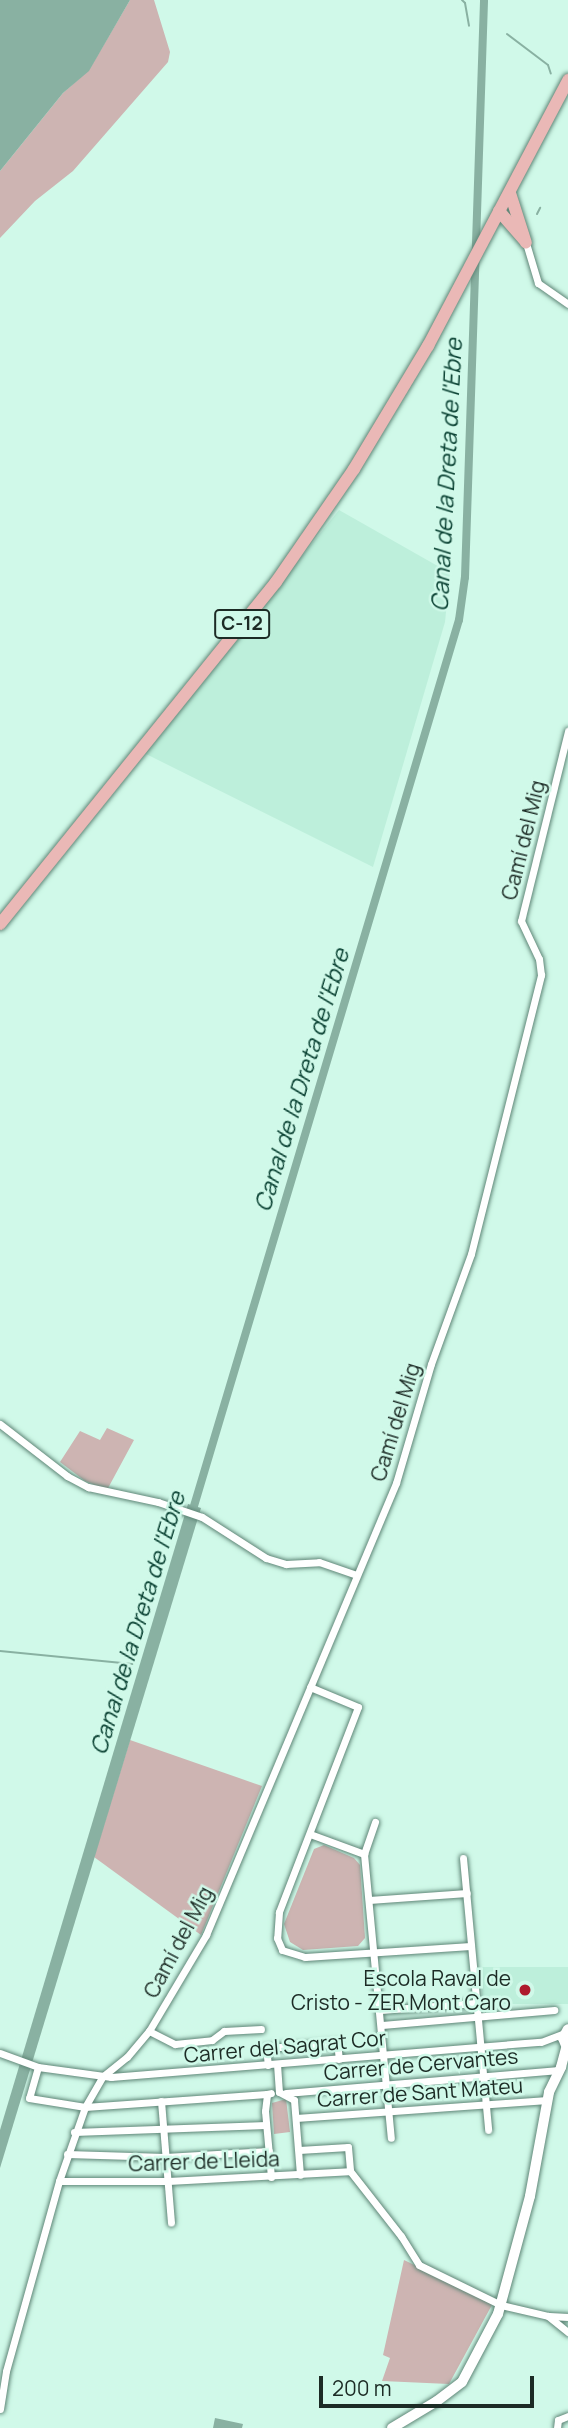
<!DOCTYPE html>
<meta charset="utf-8">
<style>
body{margin:0}
#map{position:relative;width:568px;height:2428px;overflow:hidden;background:#d0f9e9;font-family:Manrope,sans-serif}
div>[style]{position:absolute}
[style*='--x']{left:calc(var(--x)*1px);top:calc(var(--y)*1px);width:calc(var(--w)*1px);rotate:calc(var(--a)*1deg)}
.built>*{inset:0;background:#bdefdb;transform-origin:0 0}
.green>*{inset:0;background:#cdb4b2}
.water>*{inset:0;background:#89b1a2}
.stream>*{height:2px;margin:-1px;padding:0 1px;transform-origin:1px;border-radius:1px;background:#89b1a2}
.canal>*{height:8px;margin:-4px;padding:0 4px;transform-origin:4px;border-radius:4px;background:#89b1a2}
.roads{filter:drop-shadow(0 0 2px #5f8677) drop-shadow(0 0 2px #5f8677)}
.minor>*{height:7px;margin:-3.5px;padding:0 3.5px;transform-origin:3.5px;border-radius:3.5px;background:#fff}
.tertiary>*{height:10px;margin:-5px;padding:0 5px;transform-origin:5px;border-radius:5px;background:#fff}
.primary>*{height:12px;margin:-6px;padding:0 6px;transform-origin:6px;border-radius:6px;background:#eab8b6}
.dots>*{width:19px;height:19px;translate:-50% -50%;box-sizing:border-box;border:4px solid #d0f9e9;border-radius:50%}
span{translate:-50% -50%;white-space:nowrap;text-align:center;line-height:1.15;-webkit-text-stroke:5px #d0f9e9;paint-order:stroke}
.shield-label span{padding:2px 5px;background:#d0f9e9;border:2px solid;border-radius:5px;-webkit-text-stroke-width:0}
.shield-label{font-size:19px;color:#1c2b25;font-weight:700}
.street-label{font-size:21px;color:#1c2b25}
.poi-label{font-size:21px;color:#1c2b25}
.right{translate:-100% -50%;text-align:right}
.water-label{font-size:23px;color:#0a4233;font-style:italic}
.scale{position:absolute;left:319px;top:2376px;width:215px;height:32px;box-sizing:border-box;border:4px solid #1c2b25;border-top:0;padding-left:9px;font-size:21px;line-height:24px;white-space:nowrap;color:#1c2b25;-webkit-text-stroke:5px #d0f9e9;paint-order:stroke}
</style>
<div id="map">
<div class="built">
<i style="clip-path:polygon(339px 510px,450px 573px,445px 622px,373px 867px,144px 753px)"></i>
<i style="left:568px;top:1967px;width:37px;height:86px;rotate:90deg"></i>
</div>
<div class="green">
<i style="clip-path:polygon(130px 0,154px 0,170px 52px,168px 62px,73px 171px,35px 201px,0 238px,0 171px,63px 93px,89px 70px)"></i>
<i style="clip-path:polygon(107px 1428px,134px 1440px,107px 1490px,85px 1481px,60px 1462px,80px 1431px,100px 1440px)"></i>
<i style="clip-path:polygon(130px 1740px,262px 1786px,201px 1935px,94px 1857px)"></i>
<i style="clip-path:polygon(324px 1845px,354px 1858px,360px 1865px,365px 1938px,358px 1946px,303px 1950px,290px 1942px,284px 1924px,314px 1849px)"></i>
<i style="clip-path:polygon(286px 2099px,290px 2132px,274px 2134px,272px 2103px)"></i>
<i style="clip-path:polygon(404px 2260px,493px 2303px,449px 2384px,382px 2381px,390px 2358px,383px 2355px)"></i>
</div>
<div class="water">
<i style="clip-path:polygon(0 0,130px 0,89px 71px,63px 93px,0 171px)"></i>
<i style="clip-path:polygon(188px 1504px,201px 1508px,0 2168px,0 2130px)"></i>
<i style="clip-path:polygon(215px 2418px,243px 2424px,242px 2428px,213px 2428px)"></i>
</div>
<div class="stream">
<i style="--x:462;--y:0;--w:4;--a:45"></i>
<i style="--x:465;--y:3;--w:23;--a:80"></i>
<i style="--x:507;--y:34;--w:51;--a:37.1"></i>
<i style="--x:548;--y:65;--w:9;--a:72"></i>
<i style="--x:537;--y:214;--w:7;--a:-63"></i>
<i style="--x:0;--y:1651;--w:133;--a:5.6"></i>
</div>
<div class="canal">
<i style="--x:191;--y:1516;--w:935;--a:-73.35"></i>
<i style="--x:459;--y:620;--w:43;--a:-82.1"></i>
<i style="--x:465;--y:577;--w:577;--a:-88.11"></i>
</div>
<div class="roads">
<div class="minor">
<i style="--x:526;--y:243;--w:42;--a:73.3"></i>
<i style="--x:538;--y:283;--w:37;--a:35"></i>
<i style="--x:0;--y:1424;--w:85;--a:37.8"></i>
<i style="--x:67;--y:1476;--w:24;--a:28"></i>
<i style="--x:88;--y:1487;--w:72;--a:12.1"></i>
<i style="--x:158;--y:1502;--w:46;--a:18.8"></i>
<i style="--x:202;--y:1517;--w:76;--a:32.6"></i>
<i style="--x:266;--y:1558;--w:21;--a:17"></i>
<i style="--x:286;--y:1564;--w:33;--a:-3"></i>
<i style="--x:319;--y:1562;--w:39;--a:19"></i>
<i style="--x:310;--y:1687;--w:52;--a:22.6"></i>
<i style="--x:358;--y:1707;--w:220;--a:111.1"></i>
<i style="--x:279;--y:1912;--w:26;--a:94"></i>
<i style="--x:277;--y:1938;--w:13;--a:67"></i>
<i style="--x:282;--y:1950;--w:24;--a:17"></i>
<i style="--x:305;--y:1957;--w:166;--a:-3.8"></i>
<i style="--x:310;--y:1834;--w:58;--a:20.3"></i>
<i style="--x:364;--y:1854;--w:285;--a:84.6"></i>
<i style="--x:364;--y:1854;--w:34;--a:-71"></i>
<i style="--x:463;--y:1858;--w:273;--a:84.7"></i>
<i style="--x:369;--y:1900;--w:98;--a:-4.1"></i>
<i style="--x:380;--y:2010;--w:96;--a:-4.2"></i>
<i style="--x:382;--y:2025;--w:173;--a:-5"></i>
<i style="--x:149;--y:2031;--w:29;--a:27"></i>
<i style="--x:175;--y:2044;--w:37;--a:-6"></i>
<i style="--x:212;--y:2040;--w:15;--a:-37"></i>
<i style="--x:224;--y:2031;--w:37;--a:-3"></i>
<i style="--x:0;--y:2053;--w:40;--a:20.2"></i>
<i style="--x:38;--y:2067;--w:74;--a:7.8"></i>
<i style="--x:111;--y:2077;--w:431;--a:-4.7"></i>
<i style="--x:541;--y:2042;--w:26;--a:-21"></i>
<i style="--x:277;--y:2064;--w:28;--a:86"></i>
<i style="--x:279;--y:2092;--w:17;--a:28"></i>
<i style="--x:294;--y:2100;--w:75;--a:85.4"></i>
<i style="--x:268;--y:2065;--w:17;--a:-97"></i>
<i style="--x:266;--y:2048;--w:71;--a:-4"></i>
<i style="--x:337;--y:2043;--w:16;--a:83"></i>
<i style="--x:38;--y:2067;--w:32;--a:106"></i>
<i style="--x:29;--y:2098;--w:57;--a:9.1"></i>
<i style="--x:85;--y:2107;--w:182;--a:-4.1"></i>
<i style="--x:286;--y:2093;--w:274;--a:-4.8"></i>
<i style="--x:161;--y:2101;--w:122;--a:85.3"></i>
<i style="--x:296;--y:2118;--w:252;--a:-4.1"></i>
<i style="--x:74;--y:2132;--w:192;--a:-2.1"></i>
<i style="--x:299;--y:2150;--w:49;--a:-3.5"></i>
<i style="--x:348;--y:2147;--w:24;--a:85"></i>
<i style="--x:67;--y:2154;--w:98;--a:1.8"></i>
<i style="--x:165;--y:2157;--w:104;--a:-3.3"></i>
<i style="--x:350;--y:2171;--w:83;--a:51.9"></i>
<i style="--x:401;--y:2236;--w:34;--a:58"></i>
<i style="--x:419;--y:2265;--w:91;--a:26"></i>
<i style="--x:501;--y:2305;--w:48;--a:13.2"></i>
<i style="--x:548;--y:2316;--w:26;--a:39"></i>
<i style="--x:271;--y:2177;--w:66;--a:-95.2"></i>
<i style="--x:265;--y:2111;--w:17;--a:-83"></i>
<i style="--x:267;--y:2094;--w:4;--a:-14"></i>
<i style="--x:59;--y:2181;--w:108;--a:0"></i>
<i style="--x:167;--y:2181;--w:183;--a:-3.1"></i>
<i style="--x:549;--y:2316;--w:19;--a:3"></i>
<i style="--x:0;--y:2409;--w:38;--a:-81"></i>
<i style="--x:6;--y:2371;--w:197;--a:-74.4"></i>
<i style="--x:59;--y:2181;--w:78;--a:-70.6"></i>
<i style="--x:85;--y:2107;--w:34;--a:-60"></i>
<i style="--x:102;--y:2077;--w:32;--a:-39"></i>
<i style="--x:127;--y:2057;--w:34;--a:-50"></i>
<i style="--x:149;--y:2031;--w:112;--a:-59.3"></i>
<i style="--x:206;--y:1935;--w:490;--a:-67.2"></i>
<i style="--x:396;--y:1483;--w:124;--a:-73.6"></i>
<i style="--x:431;--y:1364;--w:117;--a:-70"></i>
<i style="--x:471;--y:1254;--w:288;--a:-75.9"></i>
<i style="--x:541;--y:975;--w:16;--a:-97"></i>
<i style="--x:539;--y:959;--w:42;--a:-115.3"></i>
<i style="--x:521;--y:921;--w:196;--a:-76.1"></i>
<i style="--x:557;--y:2428;--w:8;--a:-83"></i>
<i style="--x:558;--y:2420;--w:11;--a:-22"></i>
</div>
<div class="tertiary">
<i style="--x:568;--y:2050;--w:13;--a:-113"></i>
<i style="--x:563;--y:2038;--w:10;--a:-61"></i>
<i style="--x:392;--y:2428;--w:52;--a:-31"></i>
<i style="--x:437;--y:2401;--w:31;--a:-37"></i>
<i style="--x:462;--y:2382;--w:77;--a:-62.1"></i>
<i style="--x:498;--y:2314;--w:122;--a:-74.8"></i>
<i style="--x:530;--y:2196;--w:106;--a:-79.6"></i>
<i style="--x:549;--y:2092;--w:28;--a:-64"></i>
<i style="--x:561;--y:2067;--w:20;--a:-75"></i>
</div>
<div class="primary">
<i style="--x:510;--y:193;--w:52;--a:72.3"></i>
<i style="--x:499;--y:211;--w:38;--a:49"></i>
<i style="--x:0;--y:924;--w:439;--a:-51.1"></i>
<i style="--x:276;--y:582;--w:137;--a:-55.4"></i>
<i style="--x:354;--y:469;--w:144;--a:-59"></i>
<i style="--x:428;--y:346;--w:301;--a:-62.2"></i>
</div>
</div>
<div class="dots">
<i style="left:525px;top:1990px;background:#ae1a2d"></i>
</div>
<div class="shield-label">
<span style="left:242px;top:624px">C-12</span>
</div>
<div class="street-label">
<span style="left:523px;top:840px;rotate:-76deg">Camí del Mig</span>
<span style="left:395px;top:1422px;rotate:-73deg">Camí del Mig</span>
<span style="left:178px;top:1942px;rotate:-62deg">Camí del Mig</span>
<span style="left:285px;top:2046px;rotate:-5deg">Carrer del Sagrat Cor</span>
<span style="left:421px;top:2064px;rotate:-5deg">Carrer de Cervantes</span>
<span style="left:420px;top:2092px;rotate:-4deg">Carrer de Sant Mateu</span>
<span style="left:204px;top:2161px;rotate:-2deg">Carrer de Lleida</span>
</div>
<div class="poi-label">
<span class="right" style="left:511px;top:1990px">Escola Raval de<br>Cristo - ZER Mont Caro</span>
</div>
<div class="water-label">
<span style="left:446px;top:475px;rotate:-87deg">Canal de la Dreta de l'Ebre</span>
<span style="left:301px;top:1080px;rotate:-73deg">Canal de la Dreta de l'Ebre</span>
<span style="left:137px;top:1623px;rotate:-73deg">Canal de la Dreta de l'Ebre</span>
</div>
<div class="scale">200 m</div>
</div>
